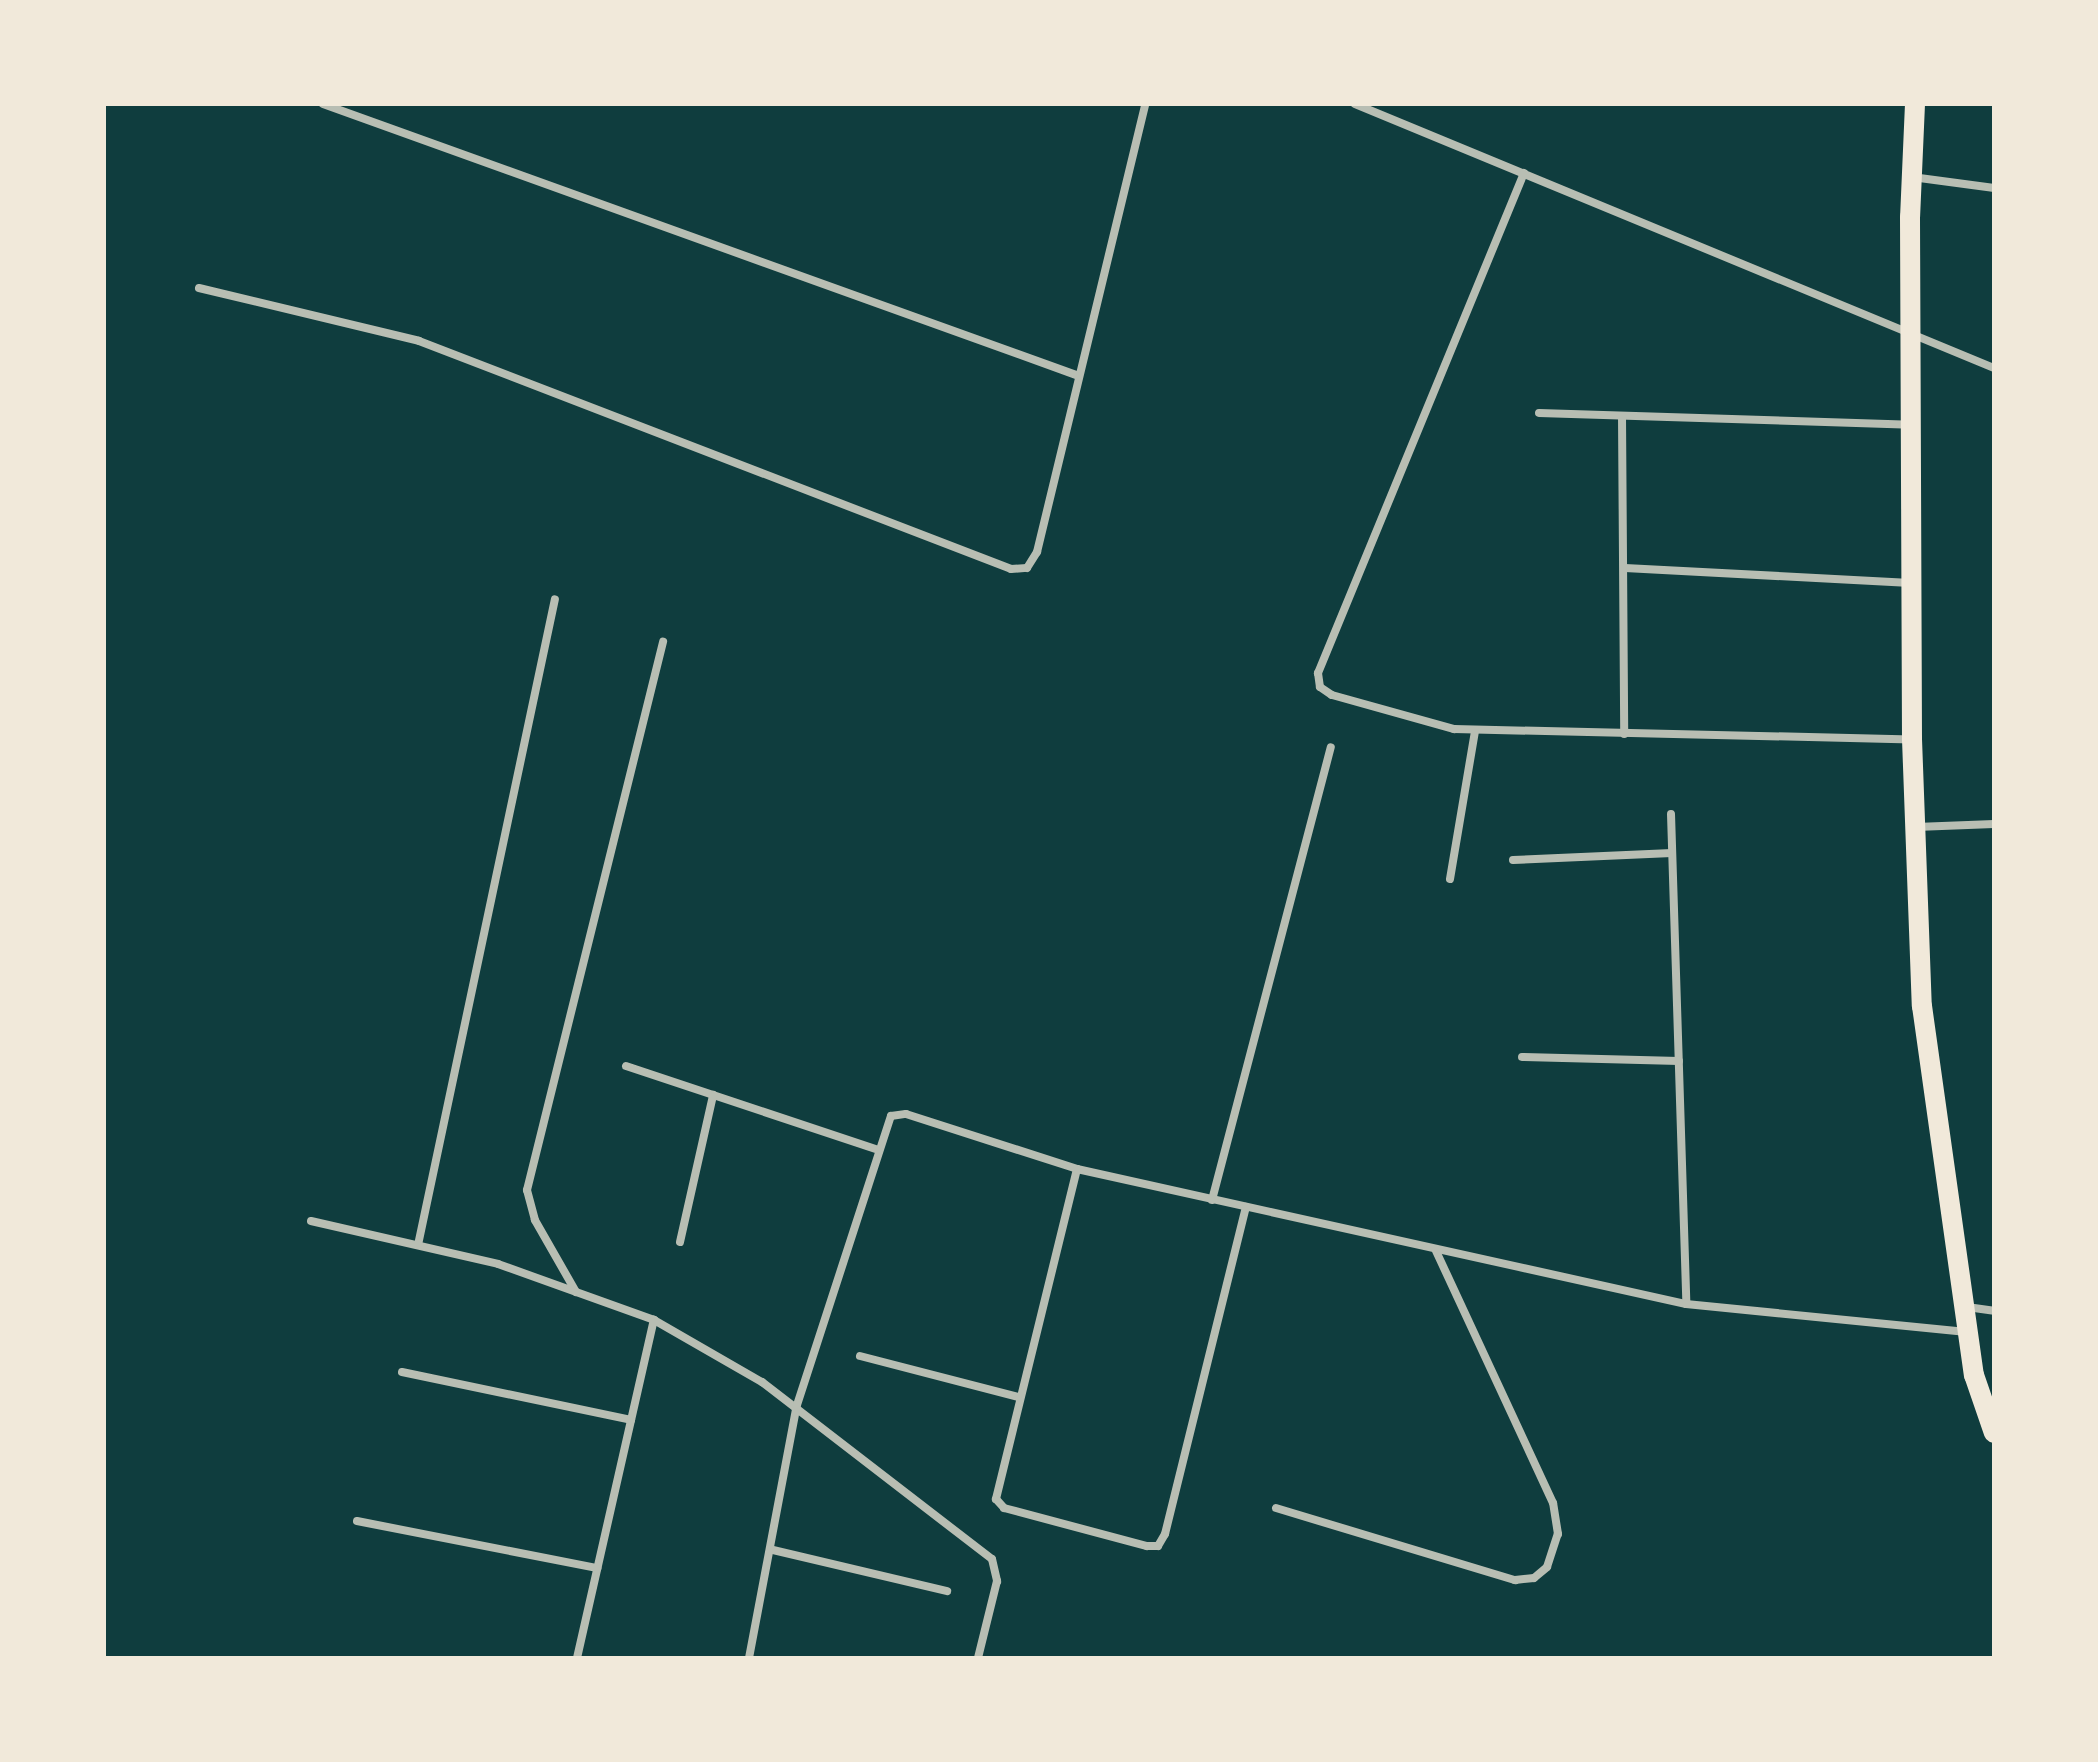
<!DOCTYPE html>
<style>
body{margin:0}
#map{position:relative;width:2098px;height:1762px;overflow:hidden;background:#0f3d3e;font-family:"Archivo Narrow",sans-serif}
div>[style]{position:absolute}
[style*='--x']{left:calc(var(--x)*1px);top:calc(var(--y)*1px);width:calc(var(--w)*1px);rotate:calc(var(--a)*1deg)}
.minor>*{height:8px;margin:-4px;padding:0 4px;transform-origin:4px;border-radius:4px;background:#b8beb3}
.primary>*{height:20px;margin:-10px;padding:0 10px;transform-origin:10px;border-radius:10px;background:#f1e9da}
span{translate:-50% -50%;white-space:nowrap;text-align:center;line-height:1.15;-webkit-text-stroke:6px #f1e9da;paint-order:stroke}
.frame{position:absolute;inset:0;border:106px solid #f1e9da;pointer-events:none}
</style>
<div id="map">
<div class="minor">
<i style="--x:323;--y:104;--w:803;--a:19.79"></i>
<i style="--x:1355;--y:104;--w:691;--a:22.45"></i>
<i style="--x:1524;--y:173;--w:541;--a:112.39"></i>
<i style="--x:1318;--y:673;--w:14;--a:82"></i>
<i style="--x:1320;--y:687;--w:14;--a:34"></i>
<i style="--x:1332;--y:695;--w:127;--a:15.6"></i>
<i style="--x:1454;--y:729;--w:458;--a:1.3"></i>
<i style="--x:1912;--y:177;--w:83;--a:7.6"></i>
<i style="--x:199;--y:288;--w:226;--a:13.5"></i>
<i style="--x:419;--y:341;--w:634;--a:21.06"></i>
<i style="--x:1011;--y:569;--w:16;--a:-4"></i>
<i style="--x:1027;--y:568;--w:19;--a:-58"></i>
<i style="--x:1037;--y:552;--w:461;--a:-76.4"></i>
<i style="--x:1539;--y:413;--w:372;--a:1.8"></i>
<i style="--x:1622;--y:416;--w:318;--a:89.6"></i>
<i style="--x:1625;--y:568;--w:286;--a:3"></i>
<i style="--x:1671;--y:814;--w:490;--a:88.2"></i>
<i style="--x:1916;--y:827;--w:78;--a:-2.2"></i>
<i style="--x:1513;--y:860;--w:159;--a:-2.5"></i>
<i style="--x:1450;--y:879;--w:150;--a:-80.4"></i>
<i style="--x:1522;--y:1057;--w:157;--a:1.5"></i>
<i style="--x:626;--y:1066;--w:263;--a:18.4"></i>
<i style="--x:1077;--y:1169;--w:340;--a:103.8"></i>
<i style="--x:996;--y:1499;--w:12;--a:48"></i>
<i style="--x:1004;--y:1508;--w:148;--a:14.9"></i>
<i style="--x:1147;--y:1546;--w:11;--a:0"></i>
<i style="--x:1158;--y:1546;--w:14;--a:-60"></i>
<i style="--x:1165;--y:1534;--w:337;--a:-76.1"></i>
<i style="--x:1212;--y:1200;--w:468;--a:-75.3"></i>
<i style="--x:311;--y:1221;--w:192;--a:12.9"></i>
<i style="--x:498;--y:1264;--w:166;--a:19.7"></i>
<i style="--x:654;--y:1320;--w:125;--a:29.9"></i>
<i style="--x:762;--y:1382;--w:290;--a:37.6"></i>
<i style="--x:992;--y:1559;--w:23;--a:77"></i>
<i style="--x:997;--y:1581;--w:79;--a:103.9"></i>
<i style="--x:680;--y:1242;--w:151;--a:-77.3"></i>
<i style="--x:418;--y:1245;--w:660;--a:-78.03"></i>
<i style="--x:576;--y:1292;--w:83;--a:-119.7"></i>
<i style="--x:535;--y:1220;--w:31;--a:-105"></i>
<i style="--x:527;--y:1190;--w:565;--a:-76.06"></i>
<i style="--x:1967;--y:1307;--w:27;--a:8"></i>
<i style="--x:860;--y:1356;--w:163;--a:14.5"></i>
<i style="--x:402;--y:1372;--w:234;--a:11.8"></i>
<i style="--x:1276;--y:1508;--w:250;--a:16.8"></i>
<i style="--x:1515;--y:1580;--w:19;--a:-6"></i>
<i style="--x:1534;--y:1578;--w:17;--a:-40"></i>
<i style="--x:1547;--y:1567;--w:35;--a:-72"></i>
<i style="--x:1558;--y:1534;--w:31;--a:-99"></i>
<i style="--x:1553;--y:1503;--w:278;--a:-114.9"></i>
<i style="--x:357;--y:1521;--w:245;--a:11.1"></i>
<i style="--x:773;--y:1550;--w:179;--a:13.3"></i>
<i style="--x:577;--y:1658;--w:347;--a:-77.2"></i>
<i style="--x:749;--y:1658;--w:258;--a:-79.3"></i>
<i style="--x:797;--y:1405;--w:304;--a:-72"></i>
<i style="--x:891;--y:1116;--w:15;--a:-8"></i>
<i style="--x:906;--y:1114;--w:180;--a:17.8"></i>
<i style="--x:1077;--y:1169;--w:624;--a:12.5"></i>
<i style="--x:1686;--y:1304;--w:282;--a:5.7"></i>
</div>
<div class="primary">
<i style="--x:1915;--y:104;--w:113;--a:92.5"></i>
<i style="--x:1910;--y:217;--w:522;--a:89.78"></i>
<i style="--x:1912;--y:739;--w:267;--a:87.9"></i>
<i style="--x:1922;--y:1006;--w:373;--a:82"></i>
<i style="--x:1974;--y:1375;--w:61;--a:71"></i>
</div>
<div class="frame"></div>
</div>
